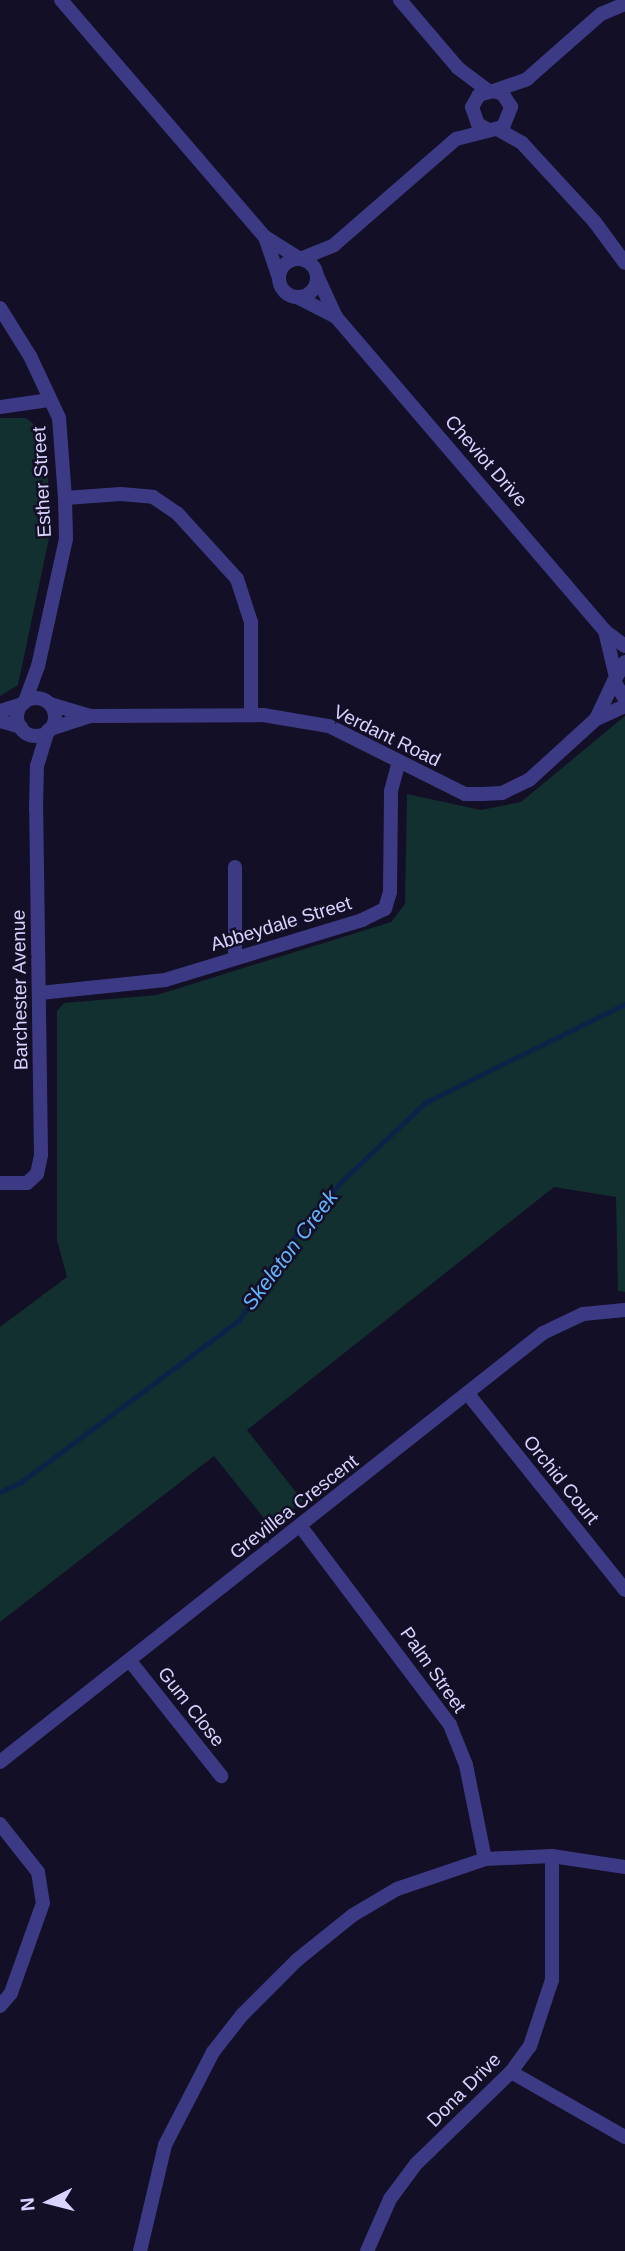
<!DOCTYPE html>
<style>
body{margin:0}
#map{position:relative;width:625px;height:2251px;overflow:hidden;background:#130f26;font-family:Arial,sans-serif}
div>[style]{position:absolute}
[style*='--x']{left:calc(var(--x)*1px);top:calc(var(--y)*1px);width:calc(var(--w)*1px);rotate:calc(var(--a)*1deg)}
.green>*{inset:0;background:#12302f}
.stream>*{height:4.5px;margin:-2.25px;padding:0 2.25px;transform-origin:2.25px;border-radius:2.25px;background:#0c2248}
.street>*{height:14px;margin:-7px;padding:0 7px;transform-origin:7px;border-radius:7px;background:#3d3a85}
.street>.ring{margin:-7px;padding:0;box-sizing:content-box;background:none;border:14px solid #3d3a85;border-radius:50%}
span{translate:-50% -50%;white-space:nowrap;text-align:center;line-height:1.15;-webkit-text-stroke:5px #130f26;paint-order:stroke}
.street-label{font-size:19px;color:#d9d4ff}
.water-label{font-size:21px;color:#62b6ff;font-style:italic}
.north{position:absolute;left:14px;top:2167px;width:70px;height:70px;-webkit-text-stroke:5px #130f26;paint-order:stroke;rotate:264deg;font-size:19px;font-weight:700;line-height:28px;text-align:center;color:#d9d4ff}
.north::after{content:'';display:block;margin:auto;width:24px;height:32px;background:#d9d4ff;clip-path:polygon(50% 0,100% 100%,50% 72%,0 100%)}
</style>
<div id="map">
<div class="green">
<i style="clip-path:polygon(0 418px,26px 418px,40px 429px,48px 476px,49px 538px,18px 685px,0 696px)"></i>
<i style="clip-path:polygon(625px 716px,625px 1292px,618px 1291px,616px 1197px,554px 1187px,247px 1430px,303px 1501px,271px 1527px,214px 1456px,0 1622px,0 1327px,67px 1277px,57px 1240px,57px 1011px,64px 1003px,157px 995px,391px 922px,405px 904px,407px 794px,481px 810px,521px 802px)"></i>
</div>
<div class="stream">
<i style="--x:0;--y:1492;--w:23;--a:-25"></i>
<i style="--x:21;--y:1482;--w:272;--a:-36.6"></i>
<i style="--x:239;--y:1320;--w:99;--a:-56.1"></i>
<i style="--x:294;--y:1238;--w:76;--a:-49.8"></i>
<i style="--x:343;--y:1180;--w:114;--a:-43.2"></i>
<i style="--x:426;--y:1102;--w:222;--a:-26.2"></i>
</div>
<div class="street">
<i style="--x:61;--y:0;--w:313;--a:49.3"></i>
<i style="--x:265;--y:237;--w:39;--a:32"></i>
<i style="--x:400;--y:0;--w:89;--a:49.5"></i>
<i style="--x:458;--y:68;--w:39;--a:37"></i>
<i style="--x:493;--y:91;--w:36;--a:-19"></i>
<i style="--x:527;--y:79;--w:98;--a:-41.3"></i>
<i style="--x:601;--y:14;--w:26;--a:-23"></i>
<i style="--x:497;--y:129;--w:29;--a:29"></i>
<i style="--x:522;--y:143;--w:106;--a:47.3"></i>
<i style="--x:594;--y:221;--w:52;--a:53.6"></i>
<i style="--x:265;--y:237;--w:43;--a:71.1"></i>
<i class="ring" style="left:279px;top:259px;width:24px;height:24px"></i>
<i style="--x:300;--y:259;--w:37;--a:-22"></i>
<i style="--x:334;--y:245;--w:162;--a:-41"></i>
<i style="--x:456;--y:139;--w:49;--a:-14.3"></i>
<i style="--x:503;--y:127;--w:22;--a:-68"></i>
<i style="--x:511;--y:107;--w:15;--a:-122"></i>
<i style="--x:503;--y:94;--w:10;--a:-163"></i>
<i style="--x:493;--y:91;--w:15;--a:164"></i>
<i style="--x:479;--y:95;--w:14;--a:120"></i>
<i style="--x:472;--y:107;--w:18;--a:71"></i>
<i style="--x:478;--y:124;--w:13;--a:29"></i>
<i style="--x:318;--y:278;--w:43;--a:65.2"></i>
<i style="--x:336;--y:317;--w:413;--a:49.4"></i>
<i style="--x:605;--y:631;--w:25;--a:37"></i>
<i style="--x:297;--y:297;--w:44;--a:27.1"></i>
<i style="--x:0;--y:308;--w:57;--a:58"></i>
<i style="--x:30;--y:356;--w:68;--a:64.9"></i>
<i style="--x:59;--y:418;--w:80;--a:85.7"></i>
<i style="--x:65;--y:498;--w:41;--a:88.6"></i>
<i style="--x:66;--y:539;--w:130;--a:102.4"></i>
<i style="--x:38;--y:666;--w:38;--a:110"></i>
<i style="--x:0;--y:407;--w:49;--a:-8.1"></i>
<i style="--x:65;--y:498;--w:56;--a:-4.1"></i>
<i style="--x:121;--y:494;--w:32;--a:5"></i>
<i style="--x:153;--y:497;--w:29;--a:34"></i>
<i style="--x:177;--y:513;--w:89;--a:47.7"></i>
<i style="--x:237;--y:579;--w:45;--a:72"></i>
<i style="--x:251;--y:622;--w:93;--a:90"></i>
<i style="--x:605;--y:631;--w:43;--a:76.6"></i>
<i style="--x:625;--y:662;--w:22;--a:120"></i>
<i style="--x:614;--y:681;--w:21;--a:59"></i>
<i class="ring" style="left:17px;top:698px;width:24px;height:24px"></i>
<i style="--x:50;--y:704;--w:42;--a:16.7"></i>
<i style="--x:0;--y:711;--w:24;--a:-17"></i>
<i style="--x:596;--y:719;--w:42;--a:-64.7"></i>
<i style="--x:0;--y:721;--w:22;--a:16"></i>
<i style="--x:50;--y:729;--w:42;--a:-18"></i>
<i style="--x:90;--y:716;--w:173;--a:-0.3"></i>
<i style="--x:263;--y:715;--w:67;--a:9.5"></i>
<i style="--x:329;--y:726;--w:152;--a:26.6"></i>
<i style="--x:465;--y:794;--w:18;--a:0"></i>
<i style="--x:483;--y:794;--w:19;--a:-3"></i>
<i style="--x:502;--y:793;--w:30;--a:-26"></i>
<i style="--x:529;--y:780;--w:91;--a:-42.3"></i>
<i style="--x:596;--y:719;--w:32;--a:-24"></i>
<i style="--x:235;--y:867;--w:91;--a:90"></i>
<i style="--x:40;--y:993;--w:126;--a:-5.9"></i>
<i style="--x:165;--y:980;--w:206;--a:-16.9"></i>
<i style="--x:362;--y:920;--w:25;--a:-26"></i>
<i style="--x:385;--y:909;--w:18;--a:-74"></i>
<i style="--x:390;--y:892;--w:101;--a:-89.4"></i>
<i style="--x:391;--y:791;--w:30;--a:-75"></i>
<i style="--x:0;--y:1183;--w:27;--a:0"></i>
<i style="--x:27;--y:1183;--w:13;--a:-42"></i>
<i style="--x:37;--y:1174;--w:19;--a:-78"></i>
<i style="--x:41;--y:1155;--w:346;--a:-90.8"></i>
<i style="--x:36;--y:809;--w:43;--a:-88.7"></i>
<i style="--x:37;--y:766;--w:37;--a:-73"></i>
<i style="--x:468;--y:1394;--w:251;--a:51.3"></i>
<i style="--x:301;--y:1527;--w:248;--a:53"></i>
<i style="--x:450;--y:1725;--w:43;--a:68.2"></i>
<i style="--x:466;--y:1765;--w:96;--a:78.6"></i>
<i style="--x:130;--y:1661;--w:147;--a:51.6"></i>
<i style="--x:0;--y:1762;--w:692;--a:-38.31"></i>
<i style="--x:543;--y:1333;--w:44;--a:-25.4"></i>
<i style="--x:583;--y:1314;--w:42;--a:-5.4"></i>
<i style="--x:0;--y:1824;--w:61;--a:51.6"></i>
<i style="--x:38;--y:1872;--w:31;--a:81"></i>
<i style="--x:43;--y:1903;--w:96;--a:109.6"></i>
<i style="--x:11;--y:1993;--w:17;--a:130"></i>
<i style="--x:511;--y:2072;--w:131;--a:29.7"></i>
<i style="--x:140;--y:2251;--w:109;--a:-76.7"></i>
<i style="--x:165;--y:2145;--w:105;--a:-62.7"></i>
<i style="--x:213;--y:2052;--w:47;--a:-51.9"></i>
<i style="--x:242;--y:2015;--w:78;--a:-45"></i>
<i style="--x:297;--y:1960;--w:72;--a:-38.8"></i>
<i style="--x:353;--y:1915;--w:51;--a:-30.6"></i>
<i style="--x:397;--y:1889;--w:93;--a:-18.8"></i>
<i style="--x:485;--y:1859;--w:67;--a:-2.6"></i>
<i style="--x:552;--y:1856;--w:74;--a:8.6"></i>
<i style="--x:367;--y:2251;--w:57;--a:-66.1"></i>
<i style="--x:390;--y:2199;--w:44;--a:-53.4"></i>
<i style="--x:416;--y:2164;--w:132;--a:-44.1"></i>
<i style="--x:511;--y:2072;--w:32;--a:-54"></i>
<i style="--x:530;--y:2046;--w:70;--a:-71.6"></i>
<i style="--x:552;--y:1980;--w:124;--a:-90"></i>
</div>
<div class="street-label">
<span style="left:486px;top:461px;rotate:49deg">Cheviot Drive</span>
<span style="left:42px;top:482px;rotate:-93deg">Esther Street</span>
<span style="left:387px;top:736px;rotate:26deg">Verdant Road</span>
<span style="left:281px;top:924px;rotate:-17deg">Abbeydale Street</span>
<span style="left:20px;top:990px;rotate:-91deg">Barchester Avenue</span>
<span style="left:561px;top:1480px;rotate:51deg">Orchid Court</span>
<span style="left:294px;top:1507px;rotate:-38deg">Grevillea Crescent</span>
<span style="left:433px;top:1670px;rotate:55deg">Palm Street</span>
<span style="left:191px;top:1707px;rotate:52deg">Gum Close</span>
<span style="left:464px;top:2090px;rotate:-45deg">Dona Drive</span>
</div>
<div class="water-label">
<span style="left:290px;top:1250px;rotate:-53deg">Skeleton Creek</span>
</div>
<div class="north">N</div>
</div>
